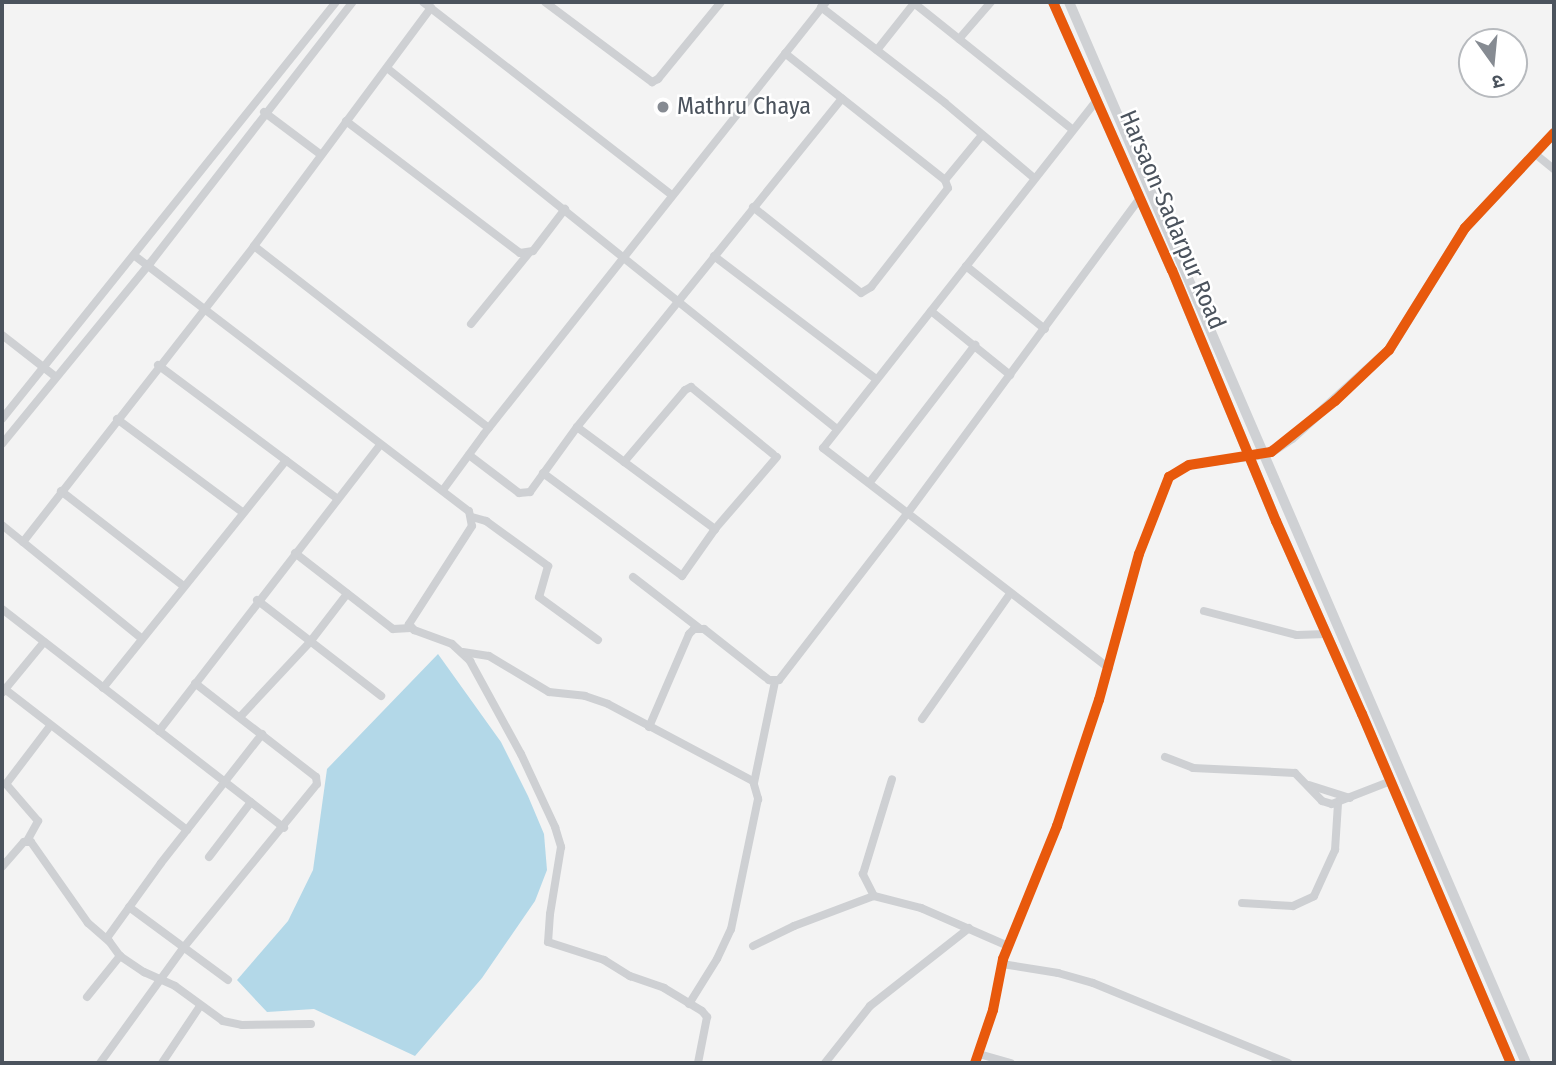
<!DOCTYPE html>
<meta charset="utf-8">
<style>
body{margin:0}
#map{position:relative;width:1556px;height:1065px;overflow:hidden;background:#f3f3f3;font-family:"Fira Sans Condensed","Noto Sans Devanagari",sans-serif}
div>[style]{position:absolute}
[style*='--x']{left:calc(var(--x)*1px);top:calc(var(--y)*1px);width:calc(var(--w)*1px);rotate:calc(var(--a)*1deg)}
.water>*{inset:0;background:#b3d8e8}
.street>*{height:8px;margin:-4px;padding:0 4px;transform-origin:4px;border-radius:4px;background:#ced0d3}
.secondary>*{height:10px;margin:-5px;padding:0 5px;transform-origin:5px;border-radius:5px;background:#cfd1d4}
.cycleway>*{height:10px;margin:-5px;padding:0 5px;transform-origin:5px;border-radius:5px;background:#e8590c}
.dots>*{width:19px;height:19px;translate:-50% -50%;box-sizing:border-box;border:4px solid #fff;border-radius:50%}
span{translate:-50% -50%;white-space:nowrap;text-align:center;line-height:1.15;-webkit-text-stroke:5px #fff;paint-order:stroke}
.poi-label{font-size:24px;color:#4b535d}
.left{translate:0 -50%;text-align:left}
.street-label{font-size:24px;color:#4b535d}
.frame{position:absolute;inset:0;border:4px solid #4b535d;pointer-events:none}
.north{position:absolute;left:1458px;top:28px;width:70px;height:70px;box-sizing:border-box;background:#fff;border:2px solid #b7babe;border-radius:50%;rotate:165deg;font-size:19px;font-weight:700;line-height:28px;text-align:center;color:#4b535d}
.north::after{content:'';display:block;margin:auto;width:24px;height:32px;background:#868b92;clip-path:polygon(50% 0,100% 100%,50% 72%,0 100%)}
</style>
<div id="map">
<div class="water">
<i style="clip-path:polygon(438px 654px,501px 742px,528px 796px,544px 834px,547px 870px,535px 901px,482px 978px,415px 1056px,314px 1009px,267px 1012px,237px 980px,288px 921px,313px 870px,327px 769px)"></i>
</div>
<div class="street">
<i style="--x:423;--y:2;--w:315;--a:37.8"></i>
<i style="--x:545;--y:2;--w:134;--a:36.8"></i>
<i style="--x:652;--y:82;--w:7;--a:-27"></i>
<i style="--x:658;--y:79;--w:99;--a:-50.7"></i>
<i style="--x:914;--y:3;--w:203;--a:38.6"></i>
<i style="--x:821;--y:7;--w:157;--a:37.7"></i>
<i style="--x:945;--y:103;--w:116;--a:40.1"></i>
<i style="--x:959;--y:39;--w:49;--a:-49.1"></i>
<i style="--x:877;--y:50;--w:61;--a:-51.6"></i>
<i style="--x:387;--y:68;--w:577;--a:38.74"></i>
<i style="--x:1097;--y:100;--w:443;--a:128.2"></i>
<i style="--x:823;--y:448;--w:361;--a:37.6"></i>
<i style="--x:264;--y:112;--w:70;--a:36.9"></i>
<i style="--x:346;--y:121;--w:218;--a:37.2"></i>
<i style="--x:520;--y:253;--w:13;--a:-9"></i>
<i style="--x:533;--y:251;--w:53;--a:-52.7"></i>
<i style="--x:1534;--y:153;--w:26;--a:39"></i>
<i style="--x:945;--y:180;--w:58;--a:-50.6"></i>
<i style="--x:753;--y:207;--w:138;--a:38.5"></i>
<i style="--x:861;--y:293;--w:12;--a:-31"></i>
<i style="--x:871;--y:287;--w:125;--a:-52.1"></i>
<i style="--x:948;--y:188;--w:9;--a:-111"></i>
<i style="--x:945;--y:180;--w:204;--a:-141.6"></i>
<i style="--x:254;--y:246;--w:297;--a:37.8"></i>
<i style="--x:135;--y:256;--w:420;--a:37.4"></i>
<i style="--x:469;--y:511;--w:15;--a:79"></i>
<i style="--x:472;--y:526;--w:117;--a:122.7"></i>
<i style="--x:409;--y:624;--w:8;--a:50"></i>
<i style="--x:414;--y:630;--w:40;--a:20.2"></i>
<i style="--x:452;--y:644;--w:25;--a:43"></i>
<i style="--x:470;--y:661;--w:106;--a:61.3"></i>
<i style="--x:521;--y:754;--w:81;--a:65"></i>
<i style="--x:555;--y:827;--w:21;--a:73"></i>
<i style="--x:561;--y:847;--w:68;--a:99.3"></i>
<i style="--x:550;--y:914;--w:28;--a:94"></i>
<i style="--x:548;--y:942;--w:59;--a:17.8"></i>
<i style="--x:604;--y:960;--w:31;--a:32"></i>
<i style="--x:630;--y:976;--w:36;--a:19"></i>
<i style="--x:664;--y:988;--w:44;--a:31.2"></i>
<i style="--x:702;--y:1011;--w:8;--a:50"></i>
<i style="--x:707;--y:1017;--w:47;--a:101.1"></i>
<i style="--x:714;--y:256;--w:203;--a:37.2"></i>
<i style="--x:966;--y:266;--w:101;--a:38.6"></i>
<i style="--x:931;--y:311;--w:102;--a:39"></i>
<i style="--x:471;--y:324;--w:92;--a:-50.8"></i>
<i style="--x:2;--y:335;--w:68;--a:37.9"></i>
<i style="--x:158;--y:365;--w:224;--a:36.7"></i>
<i style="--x:2;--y:419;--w:534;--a:-51.31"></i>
<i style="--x:117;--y:419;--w:156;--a:36.6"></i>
<i style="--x:577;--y:427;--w:172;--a:36.5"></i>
<i style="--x:2;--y:444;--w:235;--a:-50.7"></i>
<i style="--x:151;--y:262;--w:329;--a:-52.2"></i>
<i style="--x:469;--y:455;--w:63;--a:37.2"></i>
<i style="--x:519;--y:493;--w:11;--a:-5"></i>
<i style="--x:530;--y:492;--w:80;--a:-54.1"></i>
<i style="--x:577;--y:427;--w:422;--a:-51.1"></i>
<i style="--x:624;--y:462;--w:94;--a:-49.7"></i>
<i style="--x:685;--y:390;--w:7;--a:-27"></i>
<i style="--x:691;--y:387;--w:106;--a:39.3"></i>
<i style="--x:543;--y:473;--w:173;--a:36.5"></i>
<i style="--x:682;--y:576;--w:57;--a:-54.9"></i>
<i style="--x:715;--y:529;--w:95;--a:-49.3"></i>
<i style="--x:870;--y:482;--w:173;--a:-52.5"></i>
<i style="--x:443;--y:490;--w:69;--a:-53.8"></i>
<i style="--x:484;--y:434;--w:551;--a:-51.63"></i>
<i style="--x:61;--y:491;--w:153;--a:37.8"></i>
<i style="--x:472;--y:517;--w:15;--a:16"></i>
<i style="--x:486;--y:521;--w:77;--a:36"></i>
<i style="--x:548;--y:566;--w:32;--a:106"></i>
<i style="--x:539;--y:597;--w:73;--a:36.1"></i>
<i style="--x:2;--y:525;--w:179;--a:39.1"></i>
<i style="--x:23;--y:542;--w:375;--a:-52"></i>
<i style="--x:254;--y:246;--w:297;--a:-53.4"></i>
<i style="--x:295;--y:553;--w:124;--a:37.8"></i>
<i style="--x:393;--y:629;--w:18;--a:-3"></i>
<i style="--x:633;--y:577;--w:83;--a:37.7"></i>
<i style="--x:257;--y:600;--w:157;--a:37.7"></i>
<i style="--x:2;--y:609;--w:357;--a:37.8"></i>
<i style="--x:1204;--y:611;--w:96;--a:14.5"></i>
<i style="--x:1297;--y:635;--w:29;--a:-2"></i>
<i style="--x:463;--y:652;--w:26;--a:9"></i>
<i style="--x:489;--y:656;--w:70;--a:31"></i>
<i style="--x:549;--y:692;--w:36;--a:6"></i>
<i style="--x:585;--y:696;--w:24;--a:19"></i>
<i style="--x:608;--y:704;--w:164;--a:28"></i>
<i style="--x:753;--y:781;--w:19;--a:74"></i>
<i style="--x:758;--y:799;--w:133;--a:101.7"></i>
<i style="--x:731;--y:929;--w:33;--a:115"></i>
<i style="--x:717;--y:959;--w:53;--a:121.9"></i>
<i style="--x:2;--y:687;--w:234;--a:37.7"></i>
<i style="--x:103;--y:688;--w:292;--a:-51.2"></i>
<i style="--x:2;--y:693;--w:66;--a:-50.5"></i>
<i style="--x:240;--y:717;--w:103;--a:-47"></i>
<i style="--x:310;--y:642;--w:61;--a:-52.4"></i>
<i style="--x:922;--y:719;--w:153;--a:-54.9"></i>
<i style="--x:649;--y:727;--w:101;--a:-66.7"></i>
<i style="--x:689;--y:634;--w:7;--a:-45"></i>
<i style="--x:694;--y:629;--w:10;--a:0"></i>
<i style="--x:704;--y:629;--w:83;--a:38.1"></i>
<i style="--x:769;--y:680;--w:10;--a:0"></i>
<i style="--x:779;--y:680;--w:210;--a:-52.4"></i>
<i style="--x:907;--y:514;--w:393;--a:-53.6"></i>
<i style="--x:159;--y:731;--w:361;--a:-52.3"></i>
<i style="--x:1165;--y:757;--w:30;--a:21"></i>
<i style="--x:1193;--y:768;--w:102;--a:2.8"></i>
<i style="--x:1295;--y:773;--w:39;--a:46"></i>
<i style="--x:1322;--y:801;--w:10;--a:17"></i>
<i style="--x:1332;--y:804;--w:63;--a:-21.3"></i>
<i style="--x:754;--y:783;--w:103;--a:-78.3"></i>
<i style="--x:1309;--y:785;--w:43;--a:17.6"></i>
<i style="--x:27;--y:841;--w:23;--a:-61"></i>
<i style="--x:38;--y:821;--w:49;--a:-130.9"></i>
<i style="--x:6;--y:784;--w:73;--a:-52.8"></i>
<i style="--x:209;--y:857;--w:69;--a:-52.6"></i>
<i style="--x:2;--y:867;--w:33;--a:-49"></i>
<i style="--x:24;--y:842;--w:7;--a:0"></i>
<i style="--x:31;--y:842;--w:99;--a:54.9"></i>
<i style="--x:88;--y:923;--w:28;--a:41"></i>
<i style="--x:109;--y:941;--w:19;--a:54"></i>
<i style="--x:120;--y:956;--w:29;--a:34"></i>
<i style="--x:144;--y:972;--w:34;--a:24"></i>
<i style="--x:175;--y:986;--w:59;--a:36.1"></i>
<i style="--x:223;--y:1021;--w:19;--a:12"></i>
<i style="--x:242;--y:1025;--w:69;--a:-0.8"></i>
<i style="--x:874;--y:896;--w:25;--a:-117"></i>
<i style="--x:863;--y:874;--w:99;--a:-73"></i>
<i style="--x:1242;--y:903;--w:51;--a:3.4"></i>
<i style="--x:1293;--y:906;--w:23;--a:-25"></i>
<i style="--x:1314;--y:896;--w:51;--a:-65.5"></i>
<i style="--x:1335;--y:850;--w:46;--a:-86.3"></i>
<i style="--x:129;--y:907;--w:123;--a:36.4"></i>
<i style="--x:107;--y:938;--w:92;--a:-54.2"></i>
<i style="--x:161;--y:863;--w:164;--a:-51.9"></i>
<i style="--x:753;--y:946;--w:46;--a:-26"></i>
<i style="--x:794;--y:926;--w:85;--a:-20.6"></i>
<i style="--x:874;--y:896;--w:49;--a:14.3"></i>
<i style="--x:921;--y:908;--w:95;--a:23.6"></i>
<i style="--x:1002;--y:964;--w:57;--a:9.1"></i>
<i style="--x:1058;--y:973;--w:36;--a:16"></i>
<i style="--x:1093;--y:983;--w:211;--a:22.3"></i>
<i style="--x:87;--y:997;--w:53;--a:-51.2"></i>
<i style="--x:979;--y:1054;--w:33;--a:16"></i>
<i style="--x:100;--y:1063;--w:143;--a:-54.1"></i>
<i style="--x:184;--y:947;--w:210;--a:-50.8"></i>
<i style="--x:317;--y:784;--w:7;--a:-98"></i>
<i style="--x:316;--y:777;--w:153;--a:-142.2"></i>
<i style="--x:162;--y:1063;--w:69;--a:-56.3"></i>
<i style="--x:825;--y:1063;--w:73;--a:-51.7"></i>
<i style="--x:870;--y:1006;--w:126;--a:-38.2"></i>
<i style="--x:975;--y:1063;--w:56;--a:-71.2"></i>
<i style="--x:993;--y:1010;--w:52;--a:-78.9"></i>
<i style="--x:1003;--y:959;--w:144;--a:-67.9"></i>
<i style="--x:1057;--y:826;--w:133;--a:-71.6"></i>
<i style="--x:1099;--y:700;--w:151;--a:-74.7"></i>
<i style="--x:1139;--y:554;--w:83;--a:-68.7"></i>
<i style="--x:1169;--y:477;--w:23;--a:-31"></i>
<i style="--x:1189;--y:465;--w:60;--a:-7.7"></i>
</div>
<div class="secondary">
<i style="--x:1053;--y:2;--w:293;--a:66.1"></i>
<i style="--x:1172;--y:270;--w:272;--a:67.5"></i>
<i style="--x:1276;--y:521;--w:211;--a:66"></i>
<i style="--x:1362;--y:714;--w:379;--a:66.9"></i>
<i style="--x:1069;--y:2;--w:1155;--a:66.7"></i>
<i style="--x:1258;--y:455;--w:13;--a:-13"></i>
<i style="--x:1271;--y:452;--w:25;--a:-34"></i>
<i style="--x:1292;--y:438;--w:131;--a:-42.2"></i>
<i style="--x:1389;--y:350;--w:144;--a:-58.1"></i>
<i style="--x:1465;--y:228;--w:130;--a:-46.9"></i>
</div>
<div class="cycleway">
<i style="--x:1053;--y:2;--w:293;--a:66.1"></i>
<i style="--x:1172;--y:270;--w:272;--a:67.5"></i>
<i style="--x:1276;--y:521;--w:211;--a:66"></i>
<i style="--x:1362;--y:714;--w:379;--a:66.9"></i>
<i style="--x:975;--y:1063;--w:56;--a:-71.2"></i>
<i style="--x:993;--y:1010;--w:52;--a:-78.9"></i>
<i style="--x:1003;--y:959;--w:144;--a:-67.9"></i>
<i style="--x:1057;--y:826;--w:133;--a:-71.6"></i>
<i style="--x:1099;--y:700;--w:151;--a:-74.7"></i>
<i style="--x:1139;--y:554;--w:83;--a:-68.7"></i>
<i style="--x:1169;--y:477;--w:23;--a:-31"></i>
<i style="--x:1189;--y:465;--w:83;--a:-9"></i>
<i style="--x:1271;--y:452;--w:82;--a:-38.6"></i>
<i style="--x:1335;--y:401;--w:74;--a:-43.4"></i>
<i style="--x:1389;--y:350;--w:144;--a:-58.1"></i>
<i style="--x:1465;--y:228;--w:130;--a:-46.9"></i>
</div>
<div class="dots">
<i style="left:663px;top:107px;background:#868b92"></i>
</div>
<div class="poi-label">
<span class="left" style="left:677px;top:107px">Mathru Chaya</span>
</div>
<div class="street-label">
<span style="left:1172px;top:220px;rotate:67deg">Harsaon-Sadarpur Road</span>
</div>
<div class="frame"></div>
<div class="north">उ</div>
</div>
